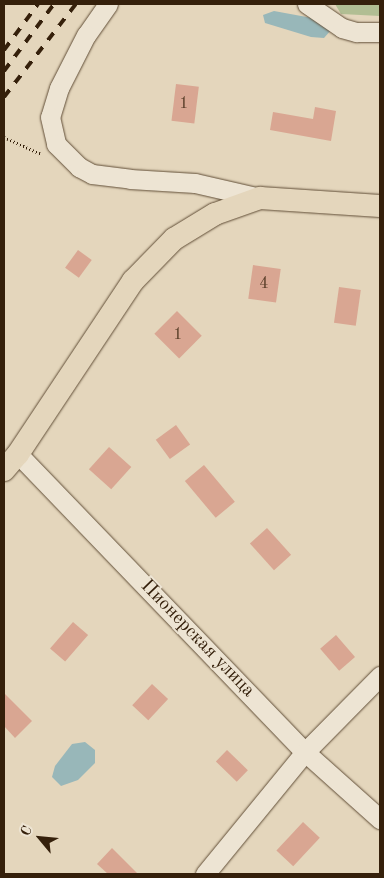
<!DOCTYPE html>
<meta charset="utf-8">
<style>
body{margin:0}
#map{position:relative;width:384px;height:878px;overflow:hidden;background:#e4d6bc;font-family:"Old Standard TT",serif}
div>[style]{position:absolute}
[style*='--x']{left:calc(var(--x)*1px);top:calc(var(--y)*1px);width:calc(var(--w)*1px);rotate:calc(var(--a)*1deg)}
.green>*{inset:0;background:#b1be93}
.water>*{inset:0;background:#98b7b9}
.building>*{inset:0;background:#d9a692;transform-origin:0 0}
.path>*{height:3px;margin-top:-1.5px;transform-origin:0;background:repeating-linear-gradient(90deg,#35200b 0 1px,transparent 0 3.5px)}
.roads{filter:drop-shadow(0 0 1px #614e37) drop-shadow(0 0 1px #614e37)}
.minor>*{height:19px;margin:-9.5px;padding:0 9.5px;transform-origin:9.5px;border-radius:9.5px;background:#ede4d3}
.major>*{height:22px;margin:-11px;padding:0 11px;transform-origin:11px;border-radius:11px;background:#e4d6bc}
.rail>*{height:4px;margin-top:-2px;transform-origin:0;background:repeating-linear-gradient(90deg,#35200b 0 9px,transparent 0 18px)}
span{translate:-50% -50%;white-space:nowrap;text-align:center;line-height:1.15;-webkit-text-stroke:4px #ede4d3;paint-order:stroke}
.number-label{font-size:16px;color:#5e422d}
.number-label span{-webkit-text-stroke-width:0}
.street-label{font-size:19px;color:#35200b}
.frame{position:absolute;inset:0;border:5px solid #35200b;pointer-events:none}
.north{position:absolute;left:15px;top:813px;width:50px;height:50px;-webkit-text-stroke:4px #ede4d3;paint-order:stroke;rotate:298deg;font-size:14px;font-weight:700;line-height:20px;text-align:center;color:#35200b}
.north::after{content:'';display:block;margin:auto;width:18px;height:22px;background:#35200b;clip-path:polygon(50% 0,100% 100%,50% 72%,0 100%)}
</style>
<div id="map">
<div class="green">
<i style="clip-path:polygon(335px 4px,380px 4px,380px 16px,341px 14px)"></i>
</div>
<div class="water">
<i style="clip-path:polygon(274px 11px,323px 20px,331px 30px,324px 38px,311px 37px,265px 23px,263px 15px)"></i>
<i style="clip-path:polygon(85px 742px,95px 750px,95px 763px,78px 780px,61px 786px,52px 777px,55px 766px,72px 744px)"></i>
</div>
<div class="building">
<i style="left:176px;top:84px;width:23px;height:37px;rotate:7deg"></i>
<i style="clip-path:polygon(315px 107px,336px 111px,331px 141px,270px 130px,273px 112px,313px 119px)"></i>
<i style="left:78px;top:250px;width:17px;height:22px;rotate:36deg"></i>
<i style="left:253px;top:265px;width:28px;height:34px;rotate:8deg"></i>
<i style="left:339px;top:287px;width:22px;height:36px;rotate:8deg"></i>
<i style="left:177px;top:311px;width:35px;height:32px;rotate:45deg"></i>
<i style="left:176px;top:425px;width:24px;height:25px;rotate:54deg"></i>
<i style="left:109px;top:447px;width:30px;height:30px;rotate:42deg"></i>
<i style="left:204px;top:465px;width:48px;height:25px;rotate:50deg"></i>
<i style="left:267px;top:528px;width:36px;height:23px;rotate:48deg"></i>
<i style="left:73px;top:622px;width:20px;height:35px;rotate:41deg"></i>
<i style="left:336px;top:635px;width:29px;height:21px;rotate:49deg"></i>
<i style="left:152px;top:684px;width:22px;height:29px;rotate:43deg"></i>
<i style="clip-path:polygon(4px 693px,32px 721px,15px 738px,4px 726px)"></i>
<i style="left:227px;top:750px;width:29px;height:16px;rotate:44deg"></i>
<i style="left:303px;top:822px;width:23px;height:39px;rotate:43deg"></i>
<i style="clip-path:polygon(112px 848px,138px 874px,108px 874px,97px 864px)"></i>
</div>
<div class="path">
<i style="--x:4;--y:137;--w:41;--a:24.7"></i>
</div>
<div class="roads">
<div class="minor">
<i style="--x:108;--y:4;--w:38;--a:125"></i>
<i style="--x:86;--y:35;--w:59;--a:117"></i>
<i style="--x:59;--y:88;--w:30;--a:107"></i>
<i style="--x:50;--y:117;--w:28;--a:77"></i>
<i style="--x:56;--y:144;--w:33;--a:45"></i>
<i style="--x:79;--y:167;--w:15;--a:28"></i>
<i style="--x:92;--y:174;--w:38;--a:7"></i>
<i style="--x:130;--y:179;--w:65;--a:3.5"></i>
<i style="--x:195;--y:183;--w:67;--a:13"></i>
<i style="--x:307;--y:4;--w:42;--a:34.4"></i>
<i style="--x:342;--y:28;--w:15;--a:16"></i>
<i style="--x:356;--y:32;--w:24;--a:0"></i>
<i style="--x:18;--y:454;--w:414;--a:46.1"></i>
<i style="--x:305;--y:752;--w:101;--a:41.8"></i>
<i style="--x:205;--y:874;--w:158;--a:-50.7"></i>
<i style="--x:305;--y:752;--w:107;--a:-45.4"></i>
</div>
<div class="major">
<i style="--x:4;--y:470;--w:21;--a:-49"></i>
<i style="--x:18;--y:454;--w:208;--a:-56.4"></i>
<i style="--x:133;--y:281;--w:59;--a:-45.7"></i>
<i style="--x:174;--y:239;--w:48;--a:-31.4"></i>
<i style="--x:215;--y:214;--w:48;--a:-19.6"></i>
<i style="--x:260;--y:198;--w:120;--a:3.8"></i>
</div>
</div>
<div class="rail">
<i style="--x:4;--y:50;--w:57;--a:-53.5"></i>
<i style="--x:4;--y:71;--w:84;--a:-53.3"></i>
<i style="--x:4;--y:97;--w:118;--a:-52.3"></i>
</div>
<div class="number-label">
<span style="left:184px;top:104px">1</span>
<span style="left:264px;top:284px">4</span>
<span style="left:178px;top:335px">1</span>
</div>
<div class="street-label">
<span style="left:197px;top:639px;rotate:46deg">Пионерская улица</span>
</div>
<div class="frame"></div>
<div class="north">С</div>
</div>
